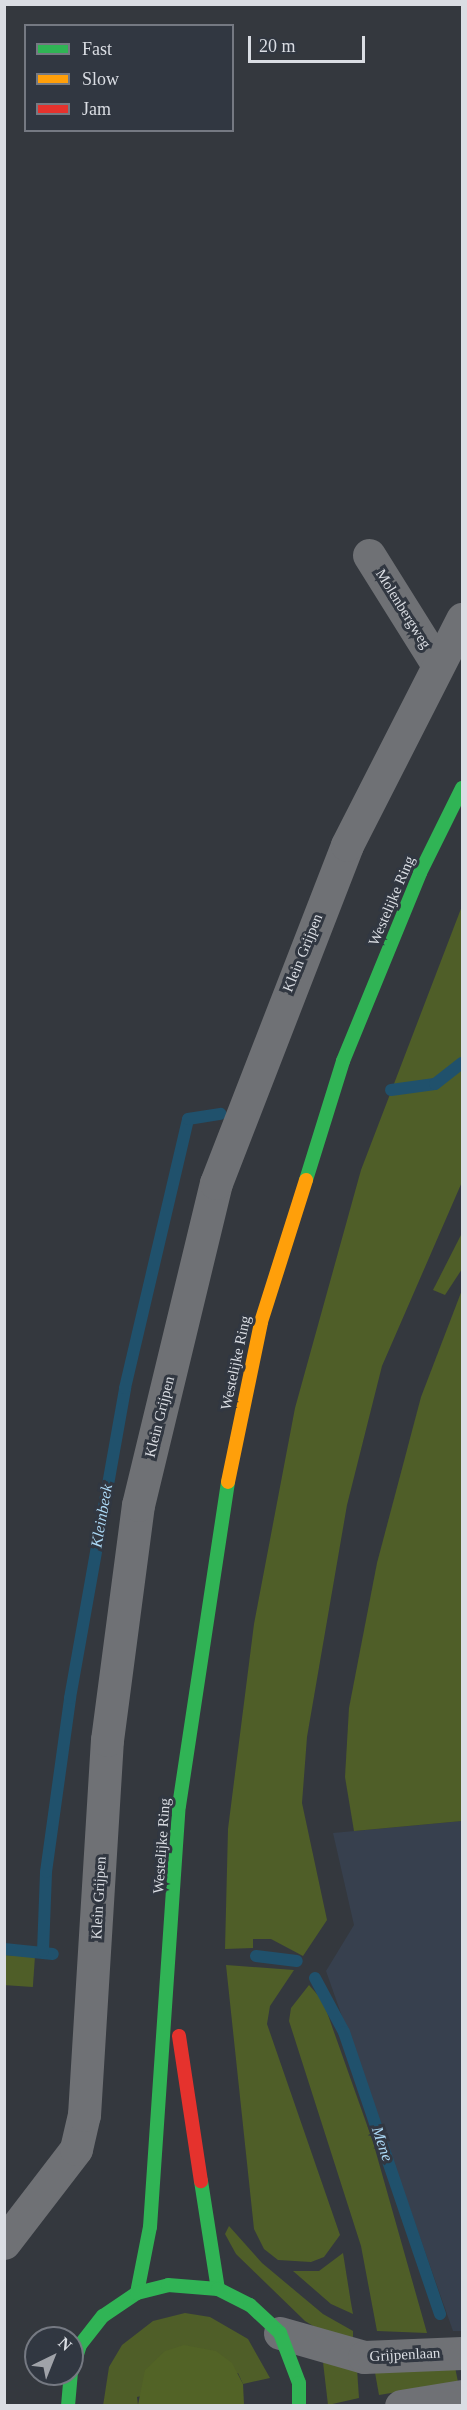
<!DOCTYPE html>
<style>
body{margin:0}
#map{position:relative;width:467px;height:2410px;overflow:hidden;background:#34383e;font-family:Georgia,serif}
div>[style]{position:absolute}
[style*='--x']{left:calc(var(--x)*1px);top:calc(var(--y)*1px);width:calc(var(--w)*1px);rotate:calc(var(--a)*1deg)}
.built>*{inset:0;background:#37404e}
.green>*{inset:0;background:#4f5e28;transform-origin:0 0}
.forest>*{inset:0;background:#526326}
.stream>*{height:12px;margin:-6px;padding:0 6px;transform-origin:6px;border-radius:6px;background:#20516c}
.street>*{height:33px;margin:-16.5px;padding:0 16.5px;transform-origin:16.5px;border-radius:16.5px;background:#6f7175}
.fast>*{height:14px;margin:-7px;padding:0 7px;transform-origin:7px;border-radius:7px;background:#30b455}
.slow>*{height:14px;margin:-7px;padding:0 7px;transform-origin:7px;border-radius:7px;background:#ff9f0a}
.jam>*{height:14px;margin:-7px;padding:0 7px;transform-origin:7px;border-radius:7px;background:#e5322d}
span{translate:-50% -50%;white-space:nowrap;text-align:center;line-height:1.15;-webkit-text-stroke:6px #313741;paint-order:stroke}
.street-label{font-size:15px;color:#dadde3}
.water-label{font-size:16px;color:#acd9f6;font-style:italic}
.frame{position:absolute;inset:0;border:6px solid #dadde3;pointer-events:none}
.legend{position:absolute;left:24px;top:24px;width:210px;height:108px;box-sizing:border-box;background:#313741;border:2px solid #757982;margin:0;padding:8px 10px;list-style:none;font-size:18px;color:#dadde3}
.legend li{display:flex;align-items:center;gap:12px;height:30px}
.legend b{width:30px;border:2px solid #757982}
.north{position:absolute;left:24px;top:2326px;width:60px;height:60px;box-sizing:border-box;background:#313741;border:2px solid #757982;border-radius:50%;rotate:43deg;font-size:16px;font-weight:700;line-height:24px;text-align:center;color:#dadde3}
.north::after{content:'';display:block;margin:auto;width:21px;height:27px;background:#a0a3a9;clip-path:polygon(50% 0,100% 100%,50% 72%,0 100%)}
.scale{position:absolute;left:248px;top:36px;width:117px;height:27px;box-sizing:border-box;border:3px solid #dadde3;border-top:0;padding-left:8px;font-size:18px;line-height:21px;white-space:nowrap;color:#dadde3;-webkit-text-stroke:4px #313741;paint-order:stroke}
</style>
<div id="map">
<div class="built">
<i style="clip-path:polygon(462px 1821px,462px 2331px,453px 2331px,326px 1971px,354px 1925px,333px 1833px)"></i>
</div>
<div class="green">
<i style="clip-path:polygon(462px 906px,462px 1182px,382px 1366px,347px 1505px,307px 1737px,302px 1803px,327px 1920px,303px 1956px,271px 1939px,253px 1939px,253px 1948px,225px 1949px,228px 1829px,254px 1624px,295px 1408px,361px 1170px)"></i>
<i style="clip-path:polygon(462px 1233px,462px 1269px,445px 1295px,433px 1290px)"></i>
<i style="clip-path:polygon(462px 1290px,462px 1821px,354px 1831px,345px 1777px,349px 1708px,377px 1563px,421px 1397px)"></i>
<i style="left:5px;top:1955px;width:30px;height:30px;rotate:4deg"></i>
<i style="clip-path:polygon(226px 1965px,294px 1970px,270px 2006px,267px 2024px,340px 2235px,324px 2257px,311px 2262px,278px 2260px,264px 2249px,254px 2229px)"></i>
<i style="clip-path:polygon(309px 1985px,323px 2001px,373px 2142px,427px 2333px,377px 2331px,361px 2246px,289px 2021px,291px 2008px)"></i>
<i style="clip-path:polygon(229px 2226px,262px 2263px,323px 2314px,353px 2331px,353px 2337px,333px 2338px,305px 2321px,236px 2254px,225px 2234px)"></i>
<i style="clip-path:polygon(343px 2253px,351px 2303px,353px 2314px,331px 2304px,293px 2271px,319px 2271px)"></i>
<i style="clip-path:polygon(185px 2313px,210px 2317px,248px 2339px,270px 2378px,243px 2384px,238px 2373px,137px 2397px,138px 2405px,103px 2406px,109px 2367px,122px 2345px,153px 2321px)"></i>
<i style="clip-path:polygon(323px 2362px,357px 2369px,359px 2398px,328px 2405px)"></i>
<i style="clip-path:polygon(374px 2367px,455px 2367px,458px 2382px,379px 2395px)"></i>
</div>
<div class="forest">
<i style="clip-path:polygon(184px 2345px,216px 2351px,232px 2363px,243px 2384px,244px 2405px,138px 2405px,145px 2370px,165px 2351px)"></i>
</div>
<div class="stream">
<i style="--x:391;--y:1090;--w:44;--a:-7.8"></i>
<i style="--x:435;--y:1084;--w:34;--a:-38"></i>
<i style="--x:4;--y:1949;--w:49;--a:5.8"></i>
<i style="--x:43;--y:1951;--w:79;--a:-87.8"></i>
<i style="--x:46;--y:1872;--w:176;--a:-82.1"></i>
<i style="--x:70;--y:1698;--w:315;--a:-79.9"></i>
<i style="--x:125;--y:1388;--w:276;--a:-76.8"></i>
<i style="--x:188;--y:1119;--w:33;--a:-9"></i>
<i style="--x:256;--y:1956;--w:41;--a:7"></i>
<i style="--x:315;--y:1978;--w:61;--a:61.8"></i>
<i style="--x:344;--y:2032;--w:298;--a:71.2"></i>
</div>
<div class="street">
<i style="--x:369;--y:555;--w:128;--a:58"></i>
<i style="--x:4;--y:2243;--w:118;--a:-52.5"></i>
<i style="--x:76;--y:2149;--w:35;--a:-77"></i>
<i style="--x:84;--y:2115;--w:376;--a:-86.5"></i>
<i style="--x:107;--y:1740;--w:237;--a:-82.5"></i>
<i style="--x:138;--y:1505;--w:331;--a:-76.4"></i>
<i style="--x:216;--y:1183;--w:362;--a:-68.8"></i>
<i style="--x:347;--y:845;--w:254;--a:-63"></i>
<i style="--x:280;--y:2333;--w:87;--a:15.9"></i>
<i style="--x:364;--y:2357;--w:98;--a:-2.3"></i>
<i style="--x:401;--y:2406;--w:62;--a:-9.3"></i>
</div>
<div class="fast">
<i style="--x:306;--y:1180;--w:125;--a:-72.7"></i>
<i style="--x:343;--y:1061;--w:203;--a:-67.7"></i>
<i style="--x:420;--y:873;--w:95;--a:-63.7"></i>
<i style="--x:201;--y:2181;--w:109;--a:81.1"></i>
<i style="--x:137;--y:2293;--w:67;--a:-78.9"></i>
<i style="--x:150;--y:2227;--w:422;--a:-86.1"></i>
<i style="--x:179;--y:1806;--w:328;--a:-81.4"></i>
<i style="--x:72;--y:2371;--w:27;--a:-73"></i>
<i style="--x:80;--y:2345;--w:37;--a:-52"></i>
<i style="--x:103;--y:2316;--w:41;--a:-34.1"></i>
<i style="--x:137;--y:2293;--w:32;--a:-14"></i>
<i style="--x:168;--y:2285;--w:50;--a:4.6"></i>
<i style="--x:218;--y:2289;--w:36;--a:27"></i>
<i style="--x:250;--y:2305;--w:41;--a:43"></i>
<i style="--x:280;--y:2333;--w:53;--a:69.2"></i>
<i style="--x:299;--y:2383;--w:23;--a:90"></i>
<i style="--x:68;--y:2406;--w:32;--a:-85"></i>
</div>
<div class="slow">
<i style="--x:228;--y:1482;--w:163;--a:-78.3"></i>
<i style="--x:261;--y:1322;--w:149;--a:-72.4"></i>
</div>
<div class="jam">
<i style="--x:179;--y:2036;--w:147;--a:81.4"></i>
</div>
<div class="street-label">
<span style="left:403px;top:609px;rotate:58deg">Molenbergweg</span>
<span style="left:392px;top:901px;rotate:-67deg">Westelijke Ring</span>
<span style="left:303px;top:953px;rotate:-68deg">Klein Grijpen</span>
<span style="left:236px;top:1363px;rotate:-78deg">Westelijke Ring</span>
<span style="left:160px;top:1417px;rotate:-76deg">Klein Grijpen</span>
<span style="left:162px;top:1846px;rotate:-86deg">Westelijke Ring</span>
<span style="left:99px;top:1898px;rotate:-87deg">Klein Grijpen</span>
<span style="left:405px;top:2355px;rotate:-3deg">Grijpenlaan</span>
</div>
<div class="water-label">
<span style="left:102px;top:1516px;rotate:-80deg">Kleinbeek</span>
<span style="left:382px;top:2144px;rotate:71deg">Mene</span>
</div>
<div class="frame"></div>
<ul class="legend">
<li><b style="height:8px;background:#30b455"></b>Fast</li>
<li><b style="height:8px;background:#ff9f0a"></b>Slow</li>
<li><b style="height:8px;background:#e5322d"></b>Jam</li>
</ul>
<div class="north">N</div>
<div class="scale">20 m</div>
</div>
